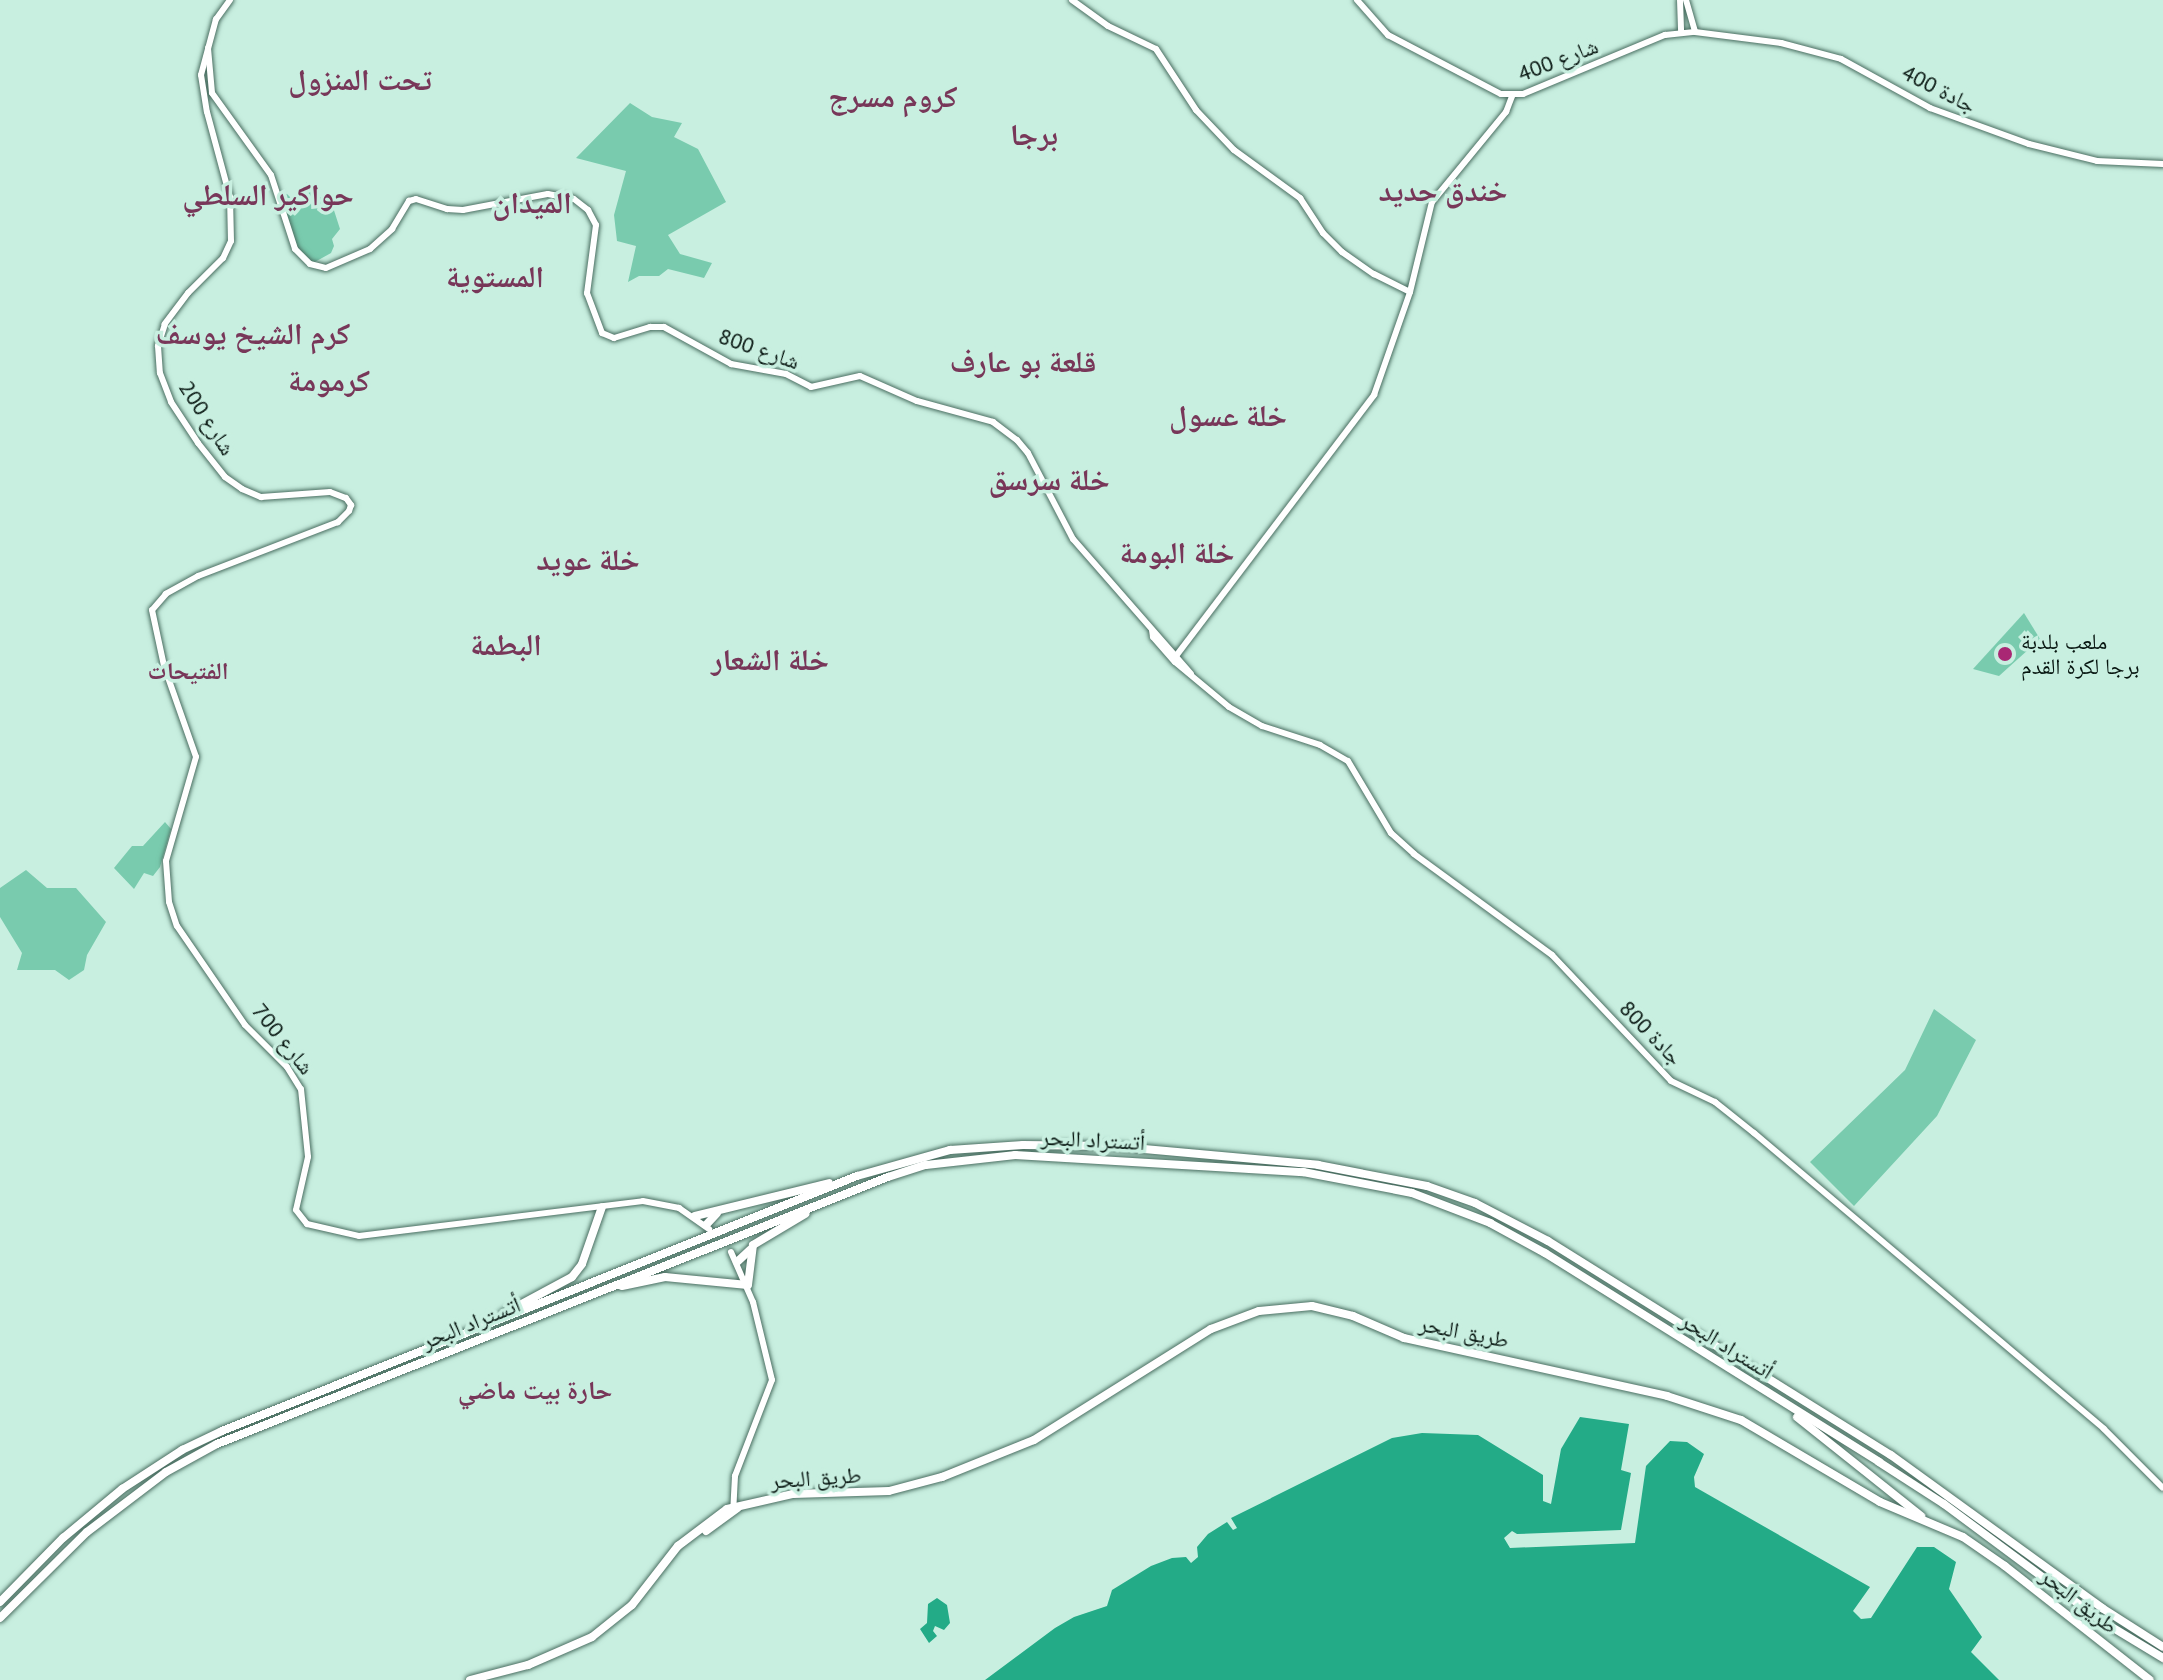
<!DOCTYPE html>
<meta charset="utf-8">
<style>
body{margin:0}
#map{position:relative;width:2163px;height:1680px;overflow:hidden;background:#c8efe0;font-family:"PT Sans","Noto Naskh Arabic",sans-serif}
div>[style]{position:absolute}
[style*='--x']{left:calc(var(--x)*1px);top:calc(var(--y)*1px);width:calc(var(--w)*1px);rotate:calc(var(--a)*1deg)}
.green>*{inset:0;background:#79cbae}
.water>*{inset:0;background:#23ab87}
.roads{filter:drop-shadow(0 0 2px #4a6e61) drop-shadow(0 0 2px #4a6e61)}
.major>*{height:6px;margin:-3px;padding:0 3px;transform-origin:3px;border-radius:3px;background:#fff}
.highway>*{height:8px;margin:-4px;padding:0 4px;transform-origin:4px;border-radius:4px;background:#fff}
.dots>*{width:22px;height:22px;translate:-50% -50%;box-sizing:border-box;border:4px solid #c8efe0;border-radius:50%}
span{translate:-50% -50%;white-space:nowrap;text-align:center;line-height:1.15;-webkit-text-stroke:7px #c8efe0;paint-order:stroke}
.street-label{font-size:22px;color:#071510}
.poi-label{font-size:22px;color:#071510}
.left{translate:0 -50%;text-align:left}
.neighbourhood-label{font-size:24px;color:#783759;font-weight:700}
.quarter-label{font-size:26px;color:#783759;font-weight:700}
.district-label{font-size:30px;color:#783759;font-weight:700}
</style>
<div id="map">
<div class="green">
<i style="clip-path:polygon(630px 103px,652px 117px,682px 123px,674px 137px,698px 149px,726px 202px,668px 235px,680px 254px,712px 263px,704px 278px,668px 269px,659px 276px,639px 276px,628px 282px,636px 246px,617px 241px,614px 215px,626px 171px,576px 158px)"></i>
<i style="clip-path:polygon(307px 182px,318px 199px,326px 193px,330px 198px,340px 229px,332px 239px,334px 246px,331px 253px,313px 263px,296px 248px,282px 197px,287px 194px,291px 198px)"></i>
<i style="clip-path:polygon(2024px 613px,2040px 639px,1999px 676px,1973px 669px)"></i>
<i style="clip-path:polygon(165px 822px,171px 829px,160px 867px,153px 876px,144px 873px,134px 889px,114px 868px,132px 846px,143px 846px)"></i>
<i style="clip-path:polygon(26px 870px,47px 888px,76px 888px,106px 922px,87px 955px,84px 970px,69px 980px,55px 970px,17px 970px,22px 953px,0 917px,0 888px)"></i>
<i style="clip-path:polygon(1934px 1009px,1976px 1040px,1937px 1116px,1854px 1206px,1810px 1162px,1905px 1070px)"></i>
</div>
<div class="water">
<i style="clip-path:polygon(1580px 1417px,1629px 1424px,1621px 1470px,1631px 1473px,1621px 1530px,1517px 1534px,1512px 1531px,1504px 1538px,1510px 1548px,1635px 1543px,1646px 1466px,1670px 1441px,1687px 1442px,1704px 1454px,1694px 1477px,1695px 1487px,1870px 1587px,1853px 1611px,1861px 1619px,1871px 1618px,1917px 1547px,1934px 1547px,1956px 1562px,1949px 1589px,1982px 1637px,1971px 1652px,1999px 1680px,985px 1680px,1055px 1628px,1074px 1617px,1107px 1606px,1112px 1590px,1151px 1566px,1172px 1558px,1186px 1557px,1191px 1563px,1198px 1557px,1197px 1547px,1208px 1534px,1227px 1522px,1233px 1530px,1237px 1528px,1231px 1518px,1392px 1438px,1422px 1433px,1478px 1435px,1543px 1475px,1543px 1501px,1551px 1504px,1561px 1449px)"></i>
<i style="clip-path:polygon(937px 1598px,947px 1605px,950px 1623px,944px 1630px,935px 1626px,933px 1631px,937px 1636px,929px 1643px,920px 1629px,927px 1623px,928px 1604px)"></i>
</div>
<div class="roads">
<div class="major">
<i style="--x:230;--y:0;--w:24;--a:126"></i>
<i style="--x:216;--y:19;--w:58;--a:105"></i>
<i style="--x:201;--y:75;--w:37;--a:81"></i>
<i style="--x:207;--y:112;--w:88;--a:74.9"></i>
<i style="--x:230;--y:197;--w:44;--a:88.7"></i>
<i style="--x:231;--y:241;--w:19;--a:115"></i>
<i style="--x:223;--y:258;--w:49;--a:135"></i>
<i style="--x:188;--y:293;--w:39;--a:127"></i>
<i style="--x:165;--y:324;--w:23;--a:108"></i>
<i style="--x:158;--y:346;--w:27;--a:86"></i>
<i style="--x:160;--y:373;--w:31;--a:69"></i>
<i style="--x:171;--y:402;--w:49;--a:56.6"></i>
<i style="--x:198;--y:443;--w:43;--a:51.5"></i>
<i style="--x:225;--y:477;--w:21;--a:35"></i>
<i style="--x:242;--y:489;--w:21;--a:23"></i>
<i style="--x:261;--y:497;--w:69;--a:-4.1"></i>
<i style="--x:330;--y:492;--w:17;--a:21"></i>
<i style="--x:346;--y:498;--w:9;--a:54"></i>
<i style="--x:351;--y:505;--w:6;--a:108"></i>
<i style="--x:349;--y:511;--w:16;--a:135"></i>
<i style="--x:338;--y:522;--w:150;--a:158.9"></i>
<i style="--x:198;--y:576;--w:37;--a:151"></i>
<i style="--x:166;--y:594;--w:21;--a:131"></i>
<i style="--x:152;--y:610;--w:57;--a:77.9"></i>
<i style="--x:164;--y:666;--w:96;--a:70.6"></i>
<i style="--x:196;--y:757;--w:108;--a:106.1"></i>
<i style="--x:166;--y:861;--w:41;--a:85.8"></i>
<i style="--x:169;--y:902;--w:25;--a:72"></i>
<i style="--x:177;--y:926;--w:120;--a:55.5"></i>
<i style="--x:245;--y:1025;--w:59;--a:45"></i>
<i style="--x:287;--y:1067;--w:26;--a:58"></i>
<i style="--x:301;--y:1089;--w:68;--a:84.1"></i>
<i style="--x:308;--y:1157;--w:54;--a:102.8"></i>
<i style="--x:296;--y:1210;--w:18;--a:52"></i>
<i style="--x:307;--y:1224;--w:53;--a:13"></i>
<i style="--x:359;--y:1236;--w:286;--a:-7"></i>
<i style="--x:643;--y:1201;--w:37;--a:11"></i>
<i style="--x:679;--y:1208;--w:37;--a:35"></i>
<i style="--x:1072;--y:0;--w:44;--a:35.8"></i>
<i style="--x:1108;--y:26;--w:53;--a:25.6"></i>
<i style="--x:1156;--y:49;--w:73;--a:56.7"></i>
<i style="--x:1196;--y:110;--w:55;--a:46.5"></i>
<i style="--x:1234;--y:150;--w:82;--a:36"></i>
<i style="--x:1300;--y:198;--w:42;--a:56.7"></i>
<i style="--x:1323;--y:233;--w:27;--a:45"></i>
<i style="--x:1342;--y:252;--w:39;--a:35"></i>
<i style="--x:1374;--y:274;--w:40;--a:26.6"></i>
<i style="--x:1357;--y:0;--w:47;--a:48.5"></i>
<i style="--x:1388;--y:35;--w:127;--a:27.6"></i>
<i style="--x:1501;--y:94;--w:22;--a:0"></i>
<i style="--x:1523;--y:94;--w:154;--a:-22.6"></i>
<i style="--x:1665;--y:35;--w:30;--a:-6"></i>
<i style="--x:1695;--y:32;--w:87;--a:7.3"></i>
<i style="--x:1781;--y:43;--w:62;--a:14.9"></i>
<i style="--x:1841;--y:59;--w:102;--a:28.8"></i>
<i style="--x:1930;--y:108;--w:105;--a:20"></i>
<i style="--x:2029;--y:144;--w:70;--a:14"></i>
<i style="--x:2097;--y:161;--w:66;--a:2.6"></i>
<i style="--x:1680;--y:0;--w:32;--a:88"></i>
<i style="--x:1686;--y:0;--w:33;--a:74"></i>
<i style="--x:208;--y:48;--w:45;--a:84.9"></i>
<i style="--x:212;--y:93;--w:101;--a:54.3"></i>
<i style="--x:271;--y:175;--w:78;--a:72"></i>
<i style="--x:295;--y:249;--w:21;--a:45"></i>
<i style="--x:310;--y:264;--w:16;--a:14"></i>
<i style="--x:326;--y:268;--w:48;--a:-23.4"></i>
<i style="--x:370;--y:249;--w:30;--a:-42"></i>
<i style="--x:392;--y:229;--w:33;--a:-59"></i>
<i style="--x:409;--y:201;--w:7;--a:-16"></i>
<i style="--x:416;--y:199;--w:33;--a:18"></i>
<i style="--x:447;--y:209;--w:16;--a:4"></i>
<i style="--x:463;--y:210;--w:86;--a:-10.7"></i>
<i style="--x:548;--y:194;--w:26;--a:11"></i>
<i style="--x:574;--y:199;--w:18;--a:38"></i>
<i style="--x:588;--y:210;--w:17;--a:62"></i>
<i style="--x:596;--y:225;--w:69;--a:97.5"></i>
<i style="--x:587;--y:293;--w:43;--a:69.4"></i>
<i style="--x:602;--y:333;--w:13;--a:23"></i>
<i style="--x:614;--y:338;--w:38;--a:-17"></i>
<i style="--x:650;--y:327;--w:14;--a:0"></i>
<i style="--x:664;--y:327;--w:77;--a:28.9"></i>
<i style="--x:731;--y:364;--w:56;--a:10.3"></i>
<i style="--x:786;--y:374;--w:28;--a:27"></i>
<i style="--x:811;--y:387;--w:50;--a:-12.7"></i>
<i style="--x:860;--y:376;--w:62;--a:23.7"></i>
<i style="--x:917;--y:401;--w:79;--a:15.4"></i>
<i style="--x:993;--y:422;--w:30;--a:37"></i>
<i style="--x:1017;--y:440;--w:17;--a:50"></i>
<i style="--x:1028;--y:453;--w:97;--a:62.4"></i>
<i style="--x:1073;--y:539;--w:179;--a:48.8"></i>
<i style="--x:1152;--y:630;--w:7;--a:82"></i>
<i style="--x:1153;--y:637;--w:33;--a:49"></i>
<i style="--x:1175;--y:662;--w:70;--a:39.8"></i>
<i style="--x:1229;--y:707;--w:38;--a:30"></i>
<i style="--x:1262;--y:726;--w:61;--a:18.1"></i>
<i style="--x:1320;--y:745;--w:32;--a:30"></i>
<i style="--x:1348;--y:761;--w:84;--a:59.2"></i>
<i style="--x:1391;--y:833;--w:31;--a:42"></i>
<i style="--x:1414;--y:854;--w:171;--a:36.2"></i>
<i style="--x:1552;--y:955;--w:173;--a:46.6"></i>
<i style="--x:1671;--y:1081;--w:49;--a:25.5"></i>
<i style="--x:1715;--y:1102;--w:50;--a:38.5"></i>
<i style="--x:1754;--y:1133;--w:458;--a:40.2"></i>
<i style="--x:2104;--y:1429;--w:83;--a:45"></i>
<i style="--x:1176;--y:656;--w:328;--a:-52.8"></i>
<i style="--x:1374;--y:395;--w:109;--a:-70.7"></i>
<i style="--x:1410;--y:292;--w:93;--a:-76.3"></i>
<i style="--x:1432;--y:202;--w:117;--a:-50.6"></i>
<i style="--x:1506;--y:112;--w:17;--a:-69"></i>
<i style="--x:731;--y:1252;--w:55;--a:66.3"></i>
<i style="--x:753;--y:1302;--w:80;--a:76.3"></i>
<i style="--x:772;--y:1380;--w:103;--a:111.1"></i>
<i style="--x:735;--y:1476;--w:33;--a:93"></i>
</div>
<div class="highway">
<i style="--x:695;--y:1216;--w:138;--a:-13.8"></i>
<i style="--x:706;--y:1225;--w:16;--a:-47"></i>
<i style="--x:737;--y:1262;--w:18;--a:-43"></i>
<i style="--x:622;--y:1286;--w:44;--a:-11.8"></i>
<i style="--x:665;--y:1277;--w:83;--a:5.5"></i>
<i style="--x:748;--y:1285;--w:40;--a:-82.9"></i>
<i style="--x:753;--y:1245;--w:61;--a:-30.8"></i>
<i style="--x:503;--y:1314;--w:78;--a:-28.2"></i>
<i style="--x:572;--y:1277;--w:16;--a:-52"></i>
<i style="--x:582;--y:1264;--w:60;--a:-70.7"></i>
<i style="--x:1797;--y:1417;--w:159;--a:38.6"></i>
<i style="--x:706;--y:1531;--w:39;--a:-36"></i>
<i style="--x:0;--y:1602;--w:90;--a:-45.5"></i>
<i style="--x:63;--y:1538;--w:77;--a:-39.7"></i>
<i style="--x:122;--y:1489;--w:72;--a:-33"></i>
<i style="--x:182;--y:1450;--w:44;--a:-25.4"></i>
<i style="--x:222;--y:1431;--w:684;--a:-21.88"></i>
<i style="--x:857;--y:1176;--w:97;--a:-15.6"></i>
<i style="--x:950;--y:1150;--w:73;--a:-3.9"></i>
<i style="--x:1023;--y:1145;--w:88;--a:0.7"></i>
<i style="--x:1111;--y:1146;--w:208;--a:5.2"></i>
<i style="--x:1318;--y:1165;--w:111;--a:10.9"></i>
<i style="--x:1427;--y:1186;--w:51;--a:19.5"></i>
<i style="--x:1475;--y:1203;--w:82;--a:27.5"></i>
<i style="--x:1548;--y:1241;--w:404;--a:32"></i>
<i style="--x:1891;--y:1455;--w:261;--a:35.9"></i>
<i style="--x:2102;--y:1608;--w:72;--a:32.6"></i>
<i style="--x:0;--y:1618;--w:122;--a:-44.7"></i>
<i style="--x:87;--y:1532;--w:99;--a:-37.2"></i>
<i style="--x:166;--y:1472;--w:58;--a:-28.8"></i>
<i style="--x:217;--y:1444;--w:722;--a:-21.7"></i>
<i style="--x:888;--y:1177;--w:40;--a:-18"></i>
<i style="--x:926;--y:1165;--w:90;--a:-6.4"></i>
<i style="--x:1015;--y:1155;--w:289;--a:3.4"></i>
<i style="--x:1303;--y:1172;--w:111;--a:10.9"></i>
<i style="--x:1412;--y:1193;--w:84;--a:21"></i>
<i style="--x:1490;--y:1223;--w:63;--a:28.6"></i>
<i style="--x:1545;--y:1253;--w:394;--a:32"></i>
<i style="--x:1879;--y:1462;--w:77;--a:32.9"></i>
<i style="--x:1944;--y:1504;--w:194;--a:36.6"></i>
<i style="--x:2100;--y:1620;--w:74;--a:31.1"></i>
<i style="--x:470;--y:1680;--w:60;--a:-14.5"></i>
<i style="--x:528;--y:1665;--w:70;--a:-23.6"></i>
<i style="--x:592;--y:1637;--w:51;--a:-38.7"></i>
<i style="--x:632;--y:1605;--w:75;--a:-52.1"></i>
<i style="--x:678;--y:1546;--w:61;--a:-37.1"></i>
<i style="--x:727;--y:1509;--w:68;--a:-12.8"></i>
<i style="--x:793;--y:1494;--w:96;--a:-1.8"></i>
<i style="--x:889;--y:1491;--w:55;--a:-14.8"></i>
<i style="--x:942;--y:1477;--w:99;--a:-21.9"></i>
<i style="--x:1034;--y:1440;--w:209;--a:-32.1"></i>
<i style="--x:1211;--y:1329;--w:51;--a:-20.6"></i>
<i style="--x:1259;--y:1311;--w:53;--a:-5.4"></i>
<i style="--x:1312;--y:1306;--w:42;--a:13.7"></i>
<i style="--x:1353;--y:1316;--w:56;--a:23.3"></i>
<i style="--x:1404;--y:1338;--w:269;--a:12.4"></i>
<i style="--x:1667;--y:1396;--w:78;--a:18"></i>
<i style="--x:1741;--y:1420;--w:161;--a:30.5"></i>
<i style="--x:1880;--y:1502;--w:90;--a:22.9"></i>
<i style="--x:1963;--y:1537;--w:51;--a:34.6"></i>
<i style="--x:2005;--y:1566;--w:184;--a:38.2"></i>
</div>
</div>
<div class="dots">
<i style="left:2005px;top:654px;background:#a92774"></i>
</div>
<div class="street-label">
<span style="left:1558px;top:60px;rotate:-21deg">شارع 400</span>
<span style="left:1939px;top:89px;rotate:27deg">جادة 400</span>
<span style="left:759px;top:349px;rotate:19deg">شارع 800</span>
<span style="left:207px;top:418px;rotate:57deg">شارع 200</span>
<span style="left:1651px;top:1033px;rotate:46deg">جادة 800</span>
<span style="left:283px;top:1039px;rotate:51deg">شارع 700</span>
<span style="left:1093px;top:1140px;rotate:3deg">أتستراد البحر</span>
<span style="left:471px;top:1323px;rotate:-22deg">أتستراد البحر</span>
<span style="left:1464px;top:1332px;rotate:11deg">طريق البحر</span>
<span style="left:1727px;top:1346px;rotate:32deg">أتستراد البحر</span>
<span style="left:816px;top:1478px;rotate:-4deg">طريق البحر</span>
<span style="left:2079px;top:1601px;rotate:38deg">طريق البحر</span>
</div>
<div class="poi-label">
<span class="left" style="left:2021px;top:654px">ملعب بلدبة<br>برجا لكرة القدم</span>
</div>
<div class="neighbourhood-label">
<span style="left:188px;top:671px">الفتيحات</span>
</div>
<div class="quarter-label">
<span style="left:535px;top:1390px">حارة بيت ماضي</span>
</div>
<div class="district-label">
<span style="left:360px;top:79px">تحت المنزول</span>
<span style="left:893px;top:96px">كروم مسرج</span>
<span style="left:1034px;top:134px">برجا</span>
<span style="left:1443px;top:190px">خندق حديد</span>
<span style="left:268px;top:194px">حواكير السلطي</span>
<span style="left:532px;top:202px">الميدان</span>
<span style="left:495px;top:276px">المستوية</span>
<span style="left:253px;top:333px">كرم الشيخ يوسف</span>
<span style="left:1023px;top:361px">قلعة بو عارف</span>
<span style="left:329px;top:380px">كرمومة</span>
<span style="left:1228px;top:415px">خلة عسول</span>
<span style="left:1049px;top:479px">خلة سرسق</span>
<span style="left:1177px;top:552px">خلة البومة</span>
<span style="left:588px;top:559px">خلة عويد</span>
<span style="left:506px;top:644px">البطمة</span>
<span style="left:770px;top:659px">خلة الشعار</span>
</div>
</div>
